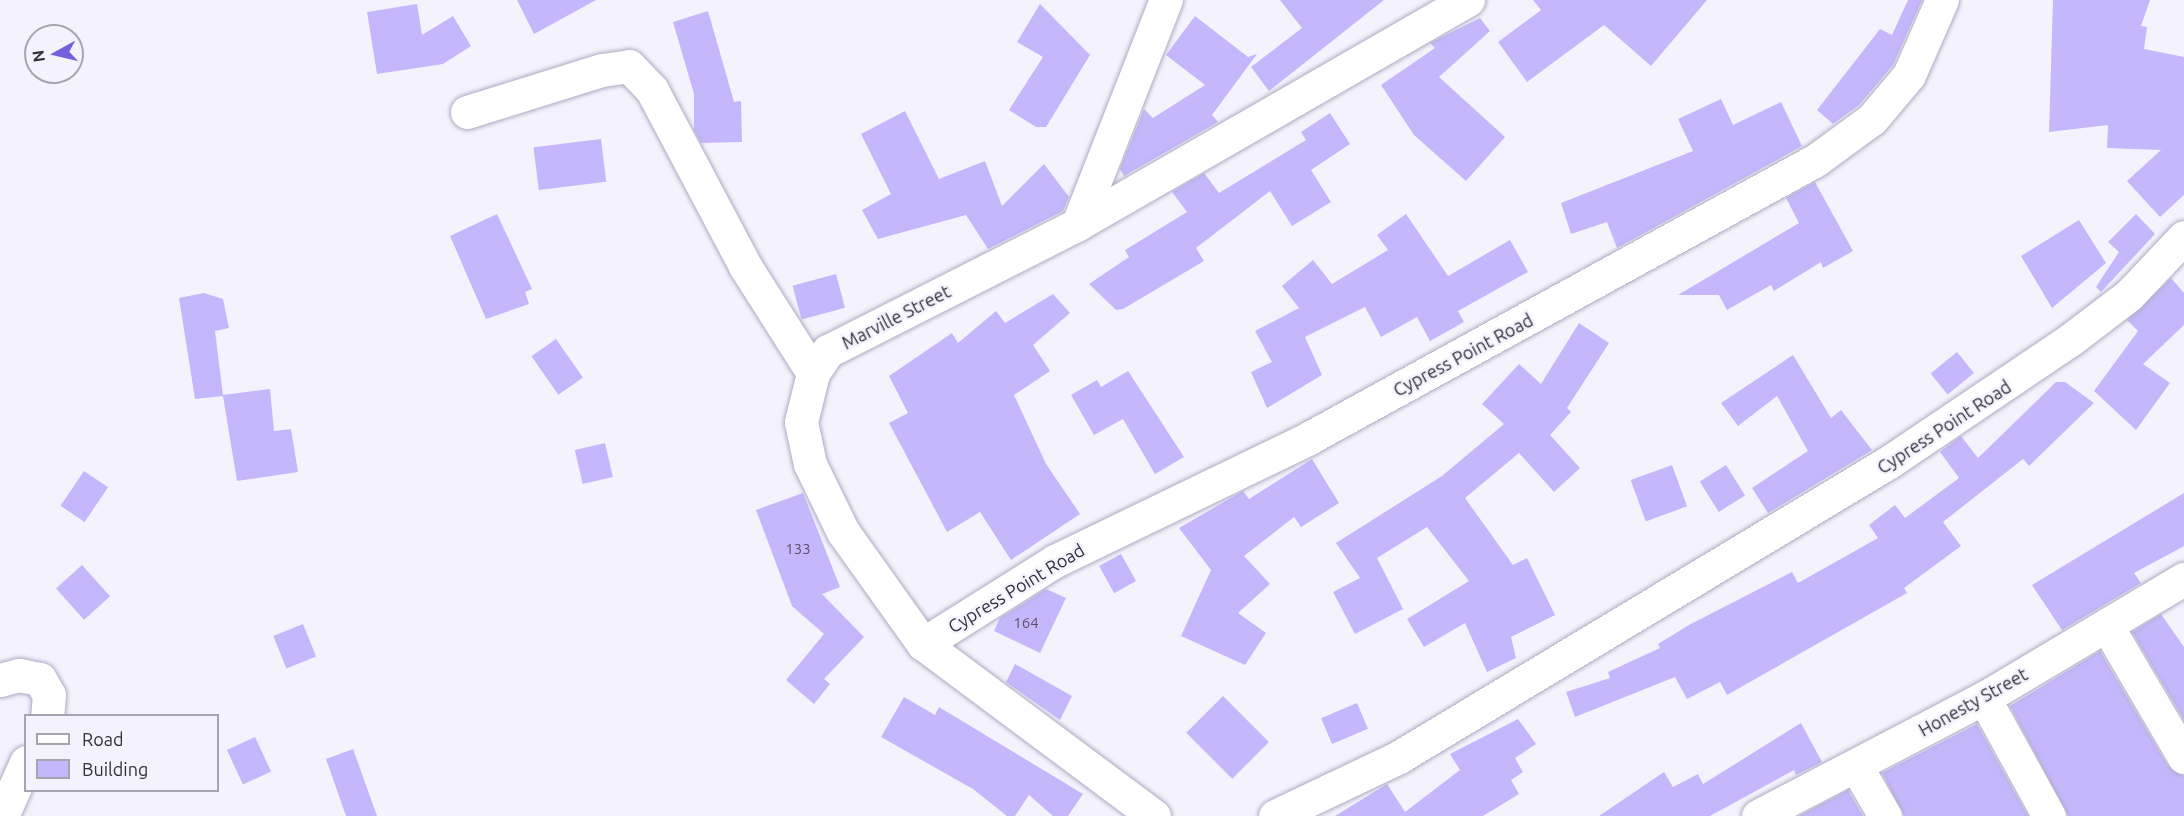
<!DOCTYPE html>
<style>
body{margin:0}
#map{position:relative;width:2184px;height:816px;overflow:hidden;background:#f4f3fd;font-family:Ubuntu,sans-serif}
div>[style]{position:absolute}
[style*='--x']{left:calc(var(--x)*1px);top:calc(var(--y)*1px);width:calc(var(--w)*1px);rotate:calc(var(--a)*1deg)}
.building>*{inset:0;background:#c5b7fc;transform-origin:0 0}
.roads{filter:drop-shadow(0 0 2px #aeaac3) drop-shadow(0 0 2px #aeaac3)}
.street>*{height:33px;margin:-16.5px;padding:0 16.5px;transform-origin:16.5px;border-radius:16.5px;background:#fff}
span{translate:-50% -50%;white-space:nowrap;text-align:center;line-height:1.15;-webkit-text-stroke:5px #f4f3fd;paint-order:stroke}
.number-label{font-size:15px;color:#57526a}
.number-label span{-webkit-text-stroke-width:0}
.street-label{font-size:18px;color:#32303a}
.legend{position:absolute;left:24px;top:714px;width:195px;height:78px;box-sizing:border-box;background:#f4f3fd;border:2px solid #a6a5af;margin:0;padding:8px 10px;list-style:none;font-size:18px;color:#32303a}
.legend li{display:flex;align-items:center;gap:12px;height:30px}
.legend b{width:30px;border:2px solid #a6a5af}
.north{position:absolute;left:24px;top:24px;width:60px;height:60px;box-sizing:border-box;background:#f4f3fd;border:2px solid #a6a5af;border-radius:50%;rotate:262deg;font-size:16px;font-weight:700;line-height:24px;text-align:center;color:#32303a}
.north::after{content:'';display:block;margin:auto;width:21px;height:27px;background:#7561db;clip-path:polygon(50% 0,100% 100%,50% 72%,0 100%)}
</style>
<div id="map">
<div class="building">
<i style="clip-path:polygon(517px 0,596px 0,534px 34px)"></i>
<i style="clip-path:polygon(1280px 0,1384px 0,1269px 91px,1251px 67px,1302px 28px)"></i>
<i style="clip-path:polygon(1533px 0,1707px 0,1651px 66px,1604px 25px,1527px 82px,1498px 42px,1541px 10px)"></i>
<i style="clip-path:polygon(1908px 0,1922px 0,1893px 65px,1859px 105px,1833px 124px,1817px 110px,1880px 29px,1892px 35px)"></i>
<i style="clip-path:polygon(2053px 0,2150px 0,2141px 26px,2147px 27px,2144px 49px,2184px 57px,2184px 195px,2160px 217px,2127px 181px,2161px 150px,2107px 148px,2108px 125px,2049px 132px)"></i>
<i style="clip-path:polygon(417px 4px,422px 35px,453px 16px,471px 46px,443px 64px,377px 74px,367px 12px)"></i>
<i style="clip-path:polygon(1040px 4px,1090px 55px,1046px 127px,1036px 127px,1009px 110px,1043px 57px,1017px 42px)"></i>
<i style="clip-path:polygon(708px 11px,734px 102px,741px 101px,742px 142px,701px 143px,694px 130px,694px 94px,673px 22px)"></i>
<i style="clip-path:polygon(1195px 16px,1248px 57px,1257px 54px,1212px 115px,1218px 122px,1124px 176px,1120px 169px,1144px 109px,1153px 118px,1205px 85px,1166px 55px)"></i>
<i style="clip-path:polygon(1480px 18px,1490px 31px,1439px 77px,1505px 137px,1466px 181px,1414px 135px,1381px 85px,1435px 48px,1430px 43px)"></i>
<i style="clip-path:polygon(1721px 99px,1733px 125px,1781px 102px,1802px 146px,1617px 248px,1607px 222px,1571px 234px,1561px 203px,1693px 151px,1678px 119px)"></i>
<i style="clip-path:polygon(905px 111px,939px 179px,985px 161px,1002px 206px,1044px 164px,1069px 197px,1063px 211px,988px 249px,966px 215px,878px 239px,862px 210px,891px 194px,861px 134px)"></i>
<i style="clip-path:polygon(1330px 113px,1350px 144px,1311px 170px,1331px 202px,1292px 226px,1270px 191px,1196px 248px,1204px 261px,1123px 309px,1116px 310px,1089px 284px,1129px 257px,1125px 250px,1187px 212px,1172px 192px,1204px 173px,1219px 193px,1306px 140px,1301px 132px)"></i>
<i style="left:601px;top:139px;width:43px;height:68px;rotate:83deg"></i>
<i style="clip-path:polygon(1815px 182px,1853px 251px,1823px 268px,1821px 262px,1774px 291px,1771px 285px,1727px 310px,1719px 295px,1678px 295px,1799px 223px,1786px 198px)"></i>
<i style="clip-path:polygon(497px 214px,532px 289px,525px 292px,529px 304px,486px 319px,450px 236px)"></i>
<i style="clip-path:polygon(1406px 214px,1448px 276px,1510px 240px,1528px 272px,1458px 311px,1464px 322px,1430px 341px,1417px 317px,1381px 337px,1365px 307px,1305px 337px,1322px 375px,1267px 408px,1251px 372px,1272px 362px,1255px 331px,1299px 308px,1282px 286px,1313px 260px,1332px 284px,1388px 250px,1377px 235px)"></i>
<i style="clip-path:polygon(2136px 214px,2155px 234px,2101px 292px,2096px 287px,2119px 252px,2108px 242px)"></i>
<i style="clip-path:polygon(2079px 220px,2106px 263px,2052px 308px,2021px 256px)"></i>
<i style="left:836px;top:274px;width:35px;height:45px;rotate:75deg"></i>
<i style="clip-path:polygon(2171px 278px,2184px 293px,2184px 325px,2143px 364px,2170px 383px,2136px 430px,2094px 391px,2138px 331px,2127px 320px)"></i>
<i style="clip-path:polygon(204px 293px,223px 299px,229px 328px,215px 331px,223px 395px,270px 389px,274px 431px,291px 429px,298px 472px,237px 481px,223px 396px,195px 399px,179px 298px)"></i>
<i style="clip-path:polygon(1053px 294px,1070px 313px,1033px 345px,1050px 371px,1014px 395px,1046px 464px,1080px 514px,1011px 560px,980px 512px,947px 532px,889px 423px,908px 413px,889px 376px,952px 333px,958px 343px,996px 311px,1005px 323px)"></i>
<i style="clip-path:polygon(1579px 323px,1609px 343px,1567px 408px,1571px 412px,1550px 435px,1580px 468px,1554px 492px,1519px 453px,1465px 498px,1513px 565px,1527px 558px,1555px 615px,1511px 637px,1516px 658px,1487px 672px,1465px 623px,1424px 647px,1407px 619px,1469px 581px,1427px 527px,1377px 558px,1403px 609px,1355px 634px,1333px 592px,1360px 578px,1336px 543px,1442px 476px,1504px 424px,1482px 404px,1519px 364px,1541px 384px)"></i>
<i style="left:556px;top:339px;width:47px;height:30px;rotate:55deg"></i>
<i style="left:1957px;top:352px;width:27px;height:34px;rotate:51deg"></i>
<i style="clip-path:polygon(1793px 355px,1831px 418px,1841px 410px,1872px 450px,1768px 513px,1752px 488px,1808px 451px,1777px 396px,1738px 426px,1721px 403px)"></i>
<i style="clip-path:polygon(1128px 371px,1184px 457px,1155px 474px,1123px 419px,1094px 435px,1071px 395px,1097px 380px,1101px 387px)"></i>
<i style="clip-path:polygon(2056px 382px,2065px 382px,2094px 403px,2029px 466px,2023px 459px,1943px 522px,1961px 546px,1904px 588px,1907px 593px,1727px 695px,1720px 682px,1687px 699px,1675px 677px,1575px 717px,1566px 692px,1610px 678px,1608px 672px,1660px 648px,1658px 644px,1689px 625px,1792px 572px,1798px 583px,1878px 538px,1869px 525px,1895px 505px,1905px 518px,1959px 478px,1940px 452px,1961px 436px,1978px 458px)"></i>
<i style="left:605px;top:443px;width:35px;height:31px;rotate:77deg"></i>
<i style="clip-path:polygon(1312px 459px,1339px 503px,1301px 527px,1294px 517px,1244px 556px,1270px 584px,1238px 613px,1266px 633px,1245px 665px,1181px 636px,1211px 570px,1179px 528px,1243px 491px,1249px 499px)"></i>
<i style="left:1672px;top:465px;width:44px;height:44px;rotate:70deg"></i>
<i style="left:1726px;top:465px;width:36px;height:31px;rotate:58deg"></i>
<i style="left:84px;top:471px;width:29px;height:42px;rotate:34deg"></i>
<i style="clip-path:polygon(803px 493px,840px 587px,822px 594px,864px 637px,824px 679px,830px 684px,814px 704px,786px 680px,824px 634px,792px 606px,756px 510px)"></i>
<i style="clip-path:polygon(2184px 493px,2184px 546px,2134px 573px,2141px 583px,2062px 630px,2032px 585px)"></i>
<i style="left:1121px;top:554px;width:31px;height:25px;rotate:61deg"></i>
<i style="left:82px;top:565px;width:42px;height:35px;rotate:48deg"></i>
<i style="clip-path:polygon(1046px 589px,1066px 598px,1040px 653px,994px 631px,1000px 618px)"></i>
<i style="clip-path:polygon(2161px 614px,2184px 647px,2184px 720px,2132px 632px)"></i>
<i style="left:303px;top:624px;width:35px;height:32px;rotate:68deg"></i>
<i style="clip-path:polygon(2100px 651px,2168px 766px,2184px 776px,2184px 816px,2068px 816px,2010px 706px)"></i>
<i style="clip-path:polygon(1015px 664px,1072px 696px,1060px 720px,1006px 682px)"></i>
<i style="left:1223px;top:696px;width:65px;height:52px;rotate:45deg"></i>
<i style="clip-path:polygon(904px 697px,935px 715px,939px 707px,1083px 794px,1068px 816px,1053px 816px,1029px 795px,1015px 816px,1007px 816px,973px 789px,881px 737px)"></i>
<i style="left:1357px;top:703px;width:28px;height:39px;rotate:67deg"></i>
<i style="clip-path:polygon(1518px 719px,1536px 744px,1515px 758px,1523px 772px,1511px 780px,1519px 794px,1483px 816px,1335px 816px,1387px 784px,1405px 812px,1460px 770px,1450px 754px)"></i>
<i style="clip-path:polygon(1801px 723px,1822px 762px,1796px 775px,1794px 770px,1710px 816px,1599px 816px,1664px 772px,1673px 787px,1698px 774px,1703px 784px)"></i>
<i style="clip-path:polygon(1977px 724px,2028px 816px,1904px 816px,1882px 773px)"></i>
<i style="left:255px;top:737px;width:38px;height:31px;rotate:65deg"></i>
<i style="clip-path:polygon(353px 749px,377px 816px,346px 816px,326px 759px)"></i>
<i style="clip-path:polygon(1848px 790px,1863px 816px,1799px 816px)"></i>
</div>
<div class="roads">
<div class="street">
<i style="--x:467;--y:112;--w:141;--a:-17.3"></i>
<i style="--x:602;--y:70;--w:27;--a:-8"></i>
<i style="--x:629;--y:66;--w:33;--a:46"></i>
<i style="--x:652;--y:90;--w:199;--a:62.1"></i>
<i style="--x:745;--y:266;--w:127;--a:57.6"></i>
<i style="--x:1078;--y:224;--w:450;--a:-29.9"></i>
<i style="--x:2107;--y:626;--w:152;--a:59.6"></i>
<i style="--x:923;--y:644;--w:156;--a:-32.2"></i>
<i style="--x:1055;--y:561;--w:282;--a:-25.8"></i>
<i style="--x:1309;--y:438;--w:578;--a:-28.74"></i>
<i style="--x:1816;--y:160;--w:69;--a:-36.2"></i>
<i style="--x:1872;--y:119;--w:57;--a:-49.9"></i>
<i style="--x:1909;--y:75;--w:82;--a:-66.3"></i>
<i style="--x:0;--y:680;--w:20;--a:-15"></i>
<i style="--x:19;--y:675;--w:21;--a:11"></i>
<i style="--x:40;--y:679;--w:18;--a:61"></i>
<i style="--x:49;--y:695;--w:21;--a:95"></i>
<i style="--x:1984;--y:698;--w:135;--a:61.2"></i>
<i style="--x:1856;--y:766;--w:58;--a:59.9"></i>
<i style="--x:2;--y:816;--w:59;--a:-66"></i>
<i style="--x:1154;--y:816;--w:288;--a:-143.3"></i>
<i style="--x:923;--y:644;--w:138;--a:-125.5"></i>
<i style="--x:843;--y:532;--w:76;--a:-115.9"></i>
<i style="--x:810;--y:464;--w:43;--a:-102.1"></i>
<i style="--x:801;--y:422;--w:50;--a:-76.2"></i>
<i style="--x:813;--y:373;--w:27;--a:-56"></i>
<i style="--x:828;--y:351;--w:280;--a:-26.9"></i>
<i style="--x:1078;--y:224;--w:241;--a:-68.6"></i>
<i style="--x:1275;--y:816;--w:137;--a:-25.4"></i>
<i style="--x:1399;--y:757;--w:572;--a:-31.05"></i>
<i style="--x:1889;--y:462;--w:218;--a:-34"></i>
<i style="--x:2070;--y:340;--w:74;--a:-37.3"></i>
<i style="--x:2129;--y:295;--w:80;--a:-46.5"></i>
<i style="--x:1758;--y:816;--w:255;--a:-27.6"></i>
<i style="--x:1984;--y:698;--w:233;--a:-30.8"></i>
</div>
</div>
<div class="number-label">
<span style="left:798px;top:549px">133</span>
<span style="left:1026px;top:623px">164</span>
</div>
<div class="street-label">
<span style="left:896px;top:317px;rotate:-27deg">Marville Street</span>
<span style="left:1463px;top:355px;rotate:-28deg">Cypress Point Road</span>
<span style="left:1944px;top:427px;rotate:-33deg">Cypress Point Road</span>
<span style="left:1016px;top:588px;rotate:-31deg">Cypress Point Road</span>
<span style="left:1973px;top:702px;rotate:-29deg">Honesty Street</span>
</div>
<ul class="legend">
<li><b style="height:8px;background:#fff"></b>Road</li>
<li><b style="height:16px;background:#c5b7fc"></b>Building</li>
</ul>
<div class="north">N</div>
</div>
